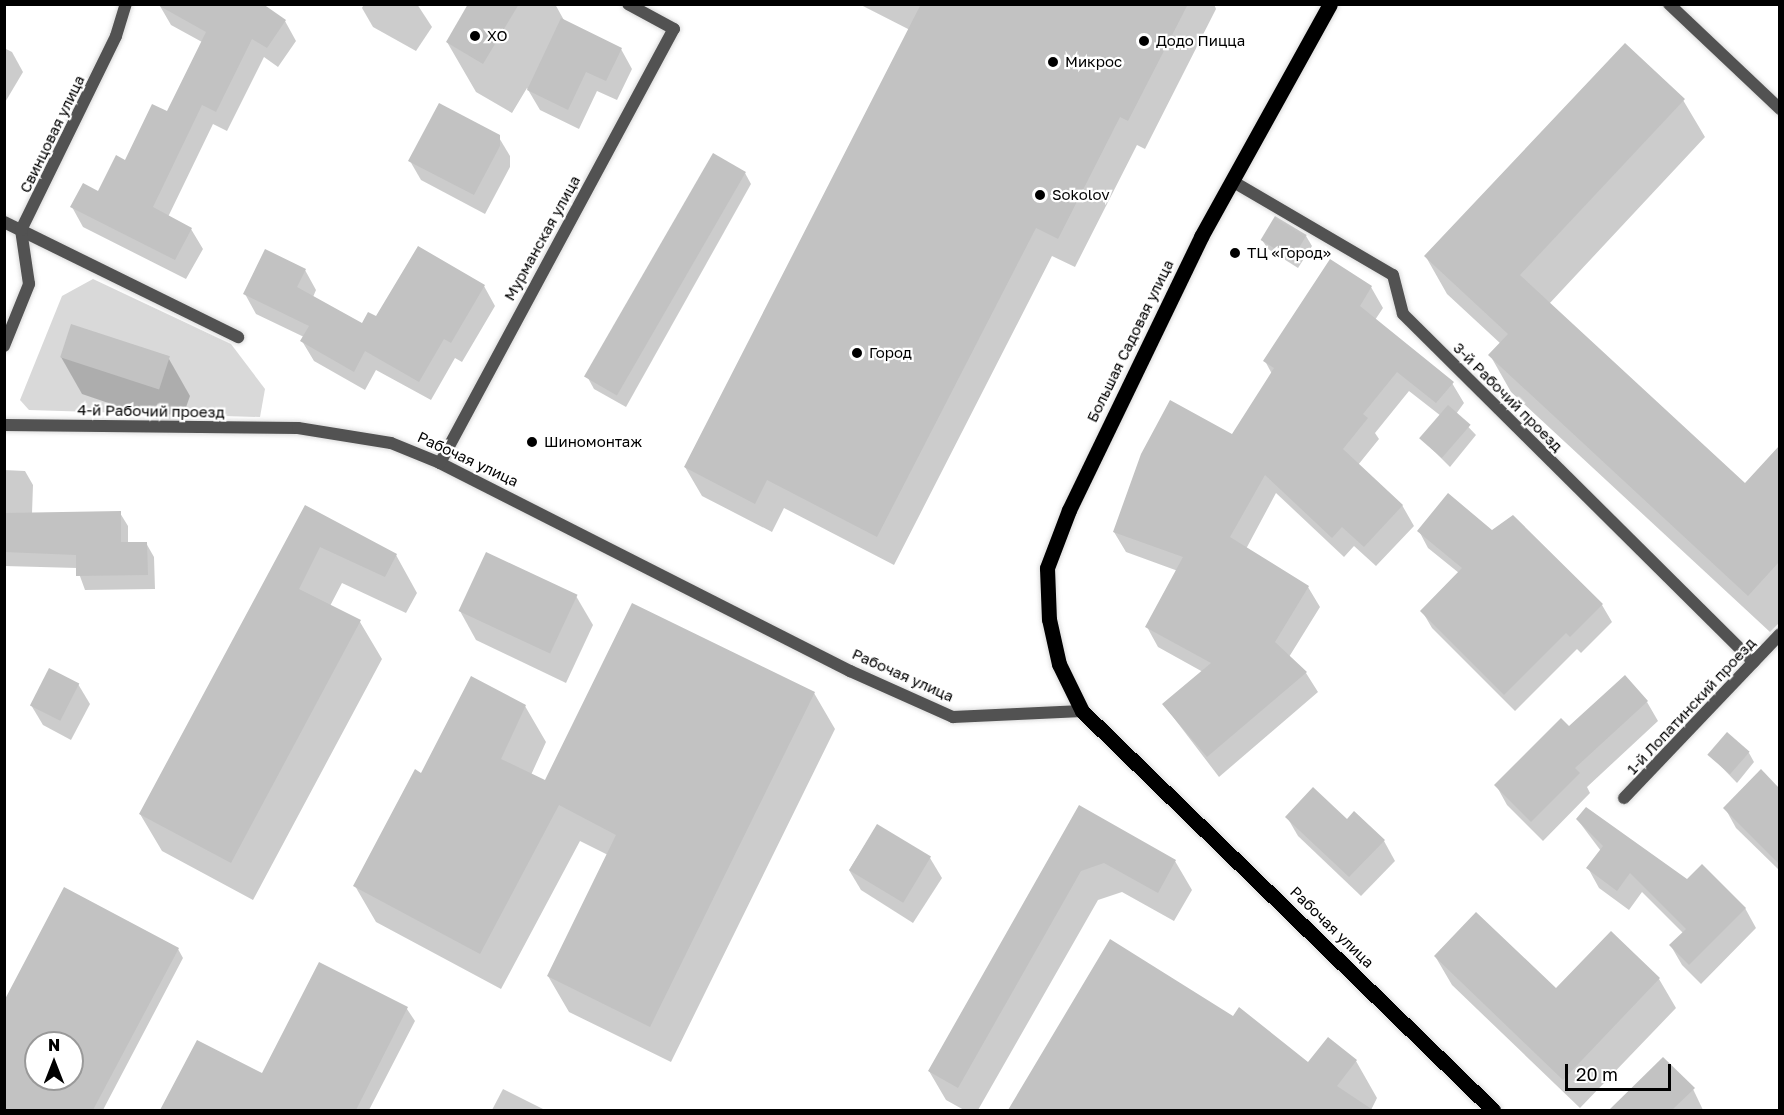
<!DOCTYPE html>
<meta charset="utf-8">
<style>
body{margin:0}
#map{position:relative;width:1784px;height:1115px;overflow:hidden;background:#fff;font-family:"Golos Text",sans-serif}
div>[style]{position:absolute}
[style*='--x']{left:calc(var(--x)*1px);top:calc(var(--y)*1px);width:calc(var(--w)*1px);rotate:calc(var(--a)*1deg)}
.green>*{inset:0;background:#d9d9d9}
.shadow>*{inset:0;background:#0003}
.building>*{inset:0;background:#c2c2c2;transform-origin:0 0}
.roads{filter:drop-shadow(0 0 2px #dbdbdb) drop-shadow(0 0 2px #dbdbdb)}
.minor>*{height:12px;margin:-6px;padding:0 6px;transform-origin:6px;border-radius:6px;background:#525252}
.primary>*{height:15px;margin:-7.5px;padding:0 7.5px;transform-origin:7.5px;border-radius:7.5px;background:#000}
.dots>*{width:16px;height:16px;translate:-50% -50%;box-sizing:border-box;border:3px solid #fff;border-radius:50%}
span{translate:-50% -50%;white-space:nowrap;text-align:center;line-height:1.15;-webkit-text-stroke:4.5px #fff;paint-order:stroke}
.poi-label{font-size:15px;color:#000}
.left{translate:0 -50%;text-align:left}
.street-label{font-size:15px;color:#000}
.frame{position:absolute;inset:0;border:6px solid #000;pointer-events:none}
.north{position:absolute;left:24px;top:1031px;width:60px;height:60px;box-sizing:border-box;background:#fff;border:2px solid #999;border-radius:50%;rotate:0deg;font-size:16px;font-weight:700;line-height:24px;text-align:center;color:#000}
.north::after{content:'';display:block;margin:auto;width:21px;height:27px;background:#000;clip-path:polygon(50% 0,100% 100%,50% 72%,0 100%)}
.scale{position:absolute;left:1565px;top:1064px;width:106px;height:27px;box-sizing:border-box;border:3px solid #000;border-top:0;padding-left:8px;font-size:18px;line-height:21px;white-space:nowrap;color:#000;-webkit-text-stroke:4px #fff;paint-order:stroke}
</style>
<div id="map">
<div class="green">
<i style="clip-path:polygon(93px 279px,231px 344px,265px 389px,260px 417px,29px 410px,20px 400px,62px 296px)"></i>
</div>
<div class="shadow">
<i style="clip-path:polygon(364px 4px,417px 4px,432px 27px,416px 51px,373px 27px,362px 8px)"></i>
<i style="clip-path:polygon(470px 4px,555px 4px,565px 22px,621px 49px,632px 69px,617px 100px,597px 91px,579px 129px,540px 110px,527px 88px,512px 113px,476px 92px,447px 42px)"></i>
<i style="clip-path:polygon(859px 4px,1214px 4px,1216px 9px,1145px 149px,1137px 145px,1075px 267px,1052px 256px,894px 565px,784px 508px,772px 532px,702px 496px,685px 467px,910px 30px)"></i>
<i style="clip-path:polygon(160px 6px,285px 21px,296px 41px,278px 67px,264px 57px,227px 131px,213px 124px,168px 217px,191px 229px,203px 249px,186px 279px,83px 227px,72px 207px,98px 193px,168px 113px,202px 42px,171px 25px)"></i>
<i style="clip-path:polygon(4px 48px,12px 52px,23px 72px,4px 104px)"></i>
<i style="clip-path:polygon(1683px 100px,1705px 137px,1549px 304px,1745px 485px,1780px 448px,1780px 622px,1770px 632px,1511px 392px,1490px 355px,1501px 344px,1447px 294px,1426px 257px)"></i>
<i style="clip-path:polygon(498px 136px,510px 156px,510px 167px,485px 214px,421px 180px,410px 161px)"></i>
<i style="clip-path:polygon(745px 173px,751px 184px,626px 407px,594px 389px,588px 378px)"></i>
<i style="clip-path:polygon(1306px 236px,1312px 246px,1298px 268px,1268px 249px,1262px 240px)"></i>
<i style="clip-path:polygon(1331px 261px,1371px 287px,1383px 308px,1375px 320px,1452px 383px,1464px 403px,1456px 414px,1476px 435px,1450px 467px,1422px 439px,1441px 416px,1409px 391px,1375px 433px,1379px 439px,1358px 465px,1402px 505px,1414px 526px,1376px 566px,1354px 546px,1344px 557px,1276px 493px,1246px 549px,1308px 587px,1320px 607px,1289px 657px,1306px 673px,1318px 692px,1219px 777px,1164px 705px,1203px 672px,1158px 647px,1147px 627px,1178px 571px,1126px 552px,1114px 532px,1233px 436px,1272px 374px,1265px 361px)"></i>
<i style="clip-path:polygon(305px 270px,316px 290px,313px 297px,363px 325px,484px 286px,495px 306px,462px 362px,455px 358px,431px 400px,376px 370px,365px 390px,314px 361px,302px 341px,304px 337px,256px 314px,245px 294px)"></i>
<i style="clip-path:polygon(61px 357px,169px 359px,190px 396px,179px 427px,82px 394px)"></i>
<i style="clip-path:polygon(4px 470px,25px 471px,33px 485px,32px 514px,120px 513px,128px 526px,128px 543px,146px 543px,154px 557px,155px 589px,85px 590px,77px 568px,4px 566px)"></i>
<i style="clip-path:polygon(306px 507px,396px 555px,417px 593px,406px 613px,342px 583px,330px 606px,360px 622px,382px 659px,253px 900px,162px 851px,140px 814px)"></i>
<i style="clip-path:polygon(1512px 517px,1602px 605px,1612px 622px,1581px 653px,1577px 649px,1515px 711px,1432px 628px,1422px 611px,1459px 573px,1428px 548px,1419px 531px,1492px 531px)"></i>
<i style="clip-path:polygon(576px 596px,593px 625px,566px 683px,476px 640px,460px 611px)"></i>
<i style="clip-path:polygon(78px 684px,90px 704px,71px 740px,43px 725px,31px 705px)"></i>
<i style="clip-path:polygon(814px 693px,835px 729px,671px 1062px,569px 1012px,548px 976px,608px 855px,580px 841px,501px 989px,376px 922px,355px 886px,422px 775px,525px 706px,546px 742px,531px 775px,546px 782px)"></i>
<i style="clip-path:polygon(1647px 702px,1658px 721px,1587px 787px,1590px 793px,1543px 841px,1507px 805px,1496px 785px,1569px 728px)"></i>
<i style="clip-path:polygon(1749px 753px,1754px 762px,1737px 783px,1710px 755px)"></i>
<i style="clip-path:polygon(1761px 771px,1780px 790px,1780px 871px,1736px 828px,1725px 808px)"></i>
<i style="clip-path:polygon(1080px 807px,1175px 861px,1192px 890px,1174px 921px,1122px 892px,1098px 900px,978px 1110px,964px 1110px,946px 1100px,929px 1071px)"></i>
<i style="clip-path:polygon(1287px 817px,1347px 821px,1384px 841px,1395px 861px,1361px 896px,1298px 836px)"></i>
<i style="clip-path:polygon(1577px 819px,1687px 881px,1745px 908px,1756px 928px,1701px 984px,1682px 965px,1671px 946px,1683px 933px,1642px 892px,1629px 910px,1599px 888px,1588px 868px,1601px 851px)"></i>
<i style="clip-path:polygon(877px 826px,930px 858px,942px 878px,913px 923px,861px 890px,849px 870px)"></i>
<i style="clip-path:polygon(1611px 933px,1659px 979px,1676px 1008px,1580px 1108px,1452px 985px,1435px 956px,1556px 991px)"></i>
<i style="clip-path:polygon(1110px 941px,1309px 1064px,1356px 1061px,1377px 1098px,1371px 1110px,1010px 1110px)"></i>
<i style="clip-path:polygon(evenodd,178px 949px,183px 958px,103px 1110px,4px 1110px,4px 1004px,178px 949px,36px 1043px,72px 1043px,72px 1079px,36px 1079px,36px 1043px)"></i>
<i style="clip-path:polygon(319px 964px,407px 1009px,415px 1021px,369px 1110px,162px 1110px,198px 1042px,262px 1075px)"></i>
<i style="clip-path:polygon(1663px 1059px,1693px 1089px,1703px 1110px,1611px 1110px)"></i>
<i style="clip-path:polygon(503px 1089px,545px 1110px,492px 1110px)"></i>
</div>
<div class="building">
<i style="clip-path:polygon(156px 4px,263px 4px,286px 20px,267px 48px,252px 39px,216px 112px,202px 105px,153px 207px,192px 228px,175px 260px,70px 207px,83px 183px,98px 191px,116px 155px,125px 160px,152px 104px,167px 111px,206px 32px)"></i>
<i style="clip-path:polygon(468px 4px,519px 4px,483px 64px,446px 42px)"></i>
<i style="clip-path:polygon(921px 4px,1188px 4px,1128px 121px,1120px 117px,1058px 239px,1036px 228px,877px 537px,767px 480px,755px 504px,684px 467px)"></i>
<i style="clip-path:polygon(561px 18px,622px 48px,606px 81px,586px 72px,568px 110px,527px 90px)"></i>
<i style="clip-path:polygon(1625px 43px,1685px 99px,1520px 275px,1745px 483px,1779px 446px,1779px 562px,1748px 596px,1488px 355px,1508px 334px,1424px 256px)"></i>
<i style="clip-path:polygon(439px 103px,500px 135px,500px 146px,474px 195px,408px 161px)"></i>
<i style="left:713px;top:153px;width:38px;height:258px;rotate:30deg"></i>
<i style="left:1275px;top:216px;width:37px;height:28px;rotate:31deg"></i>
<i style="clip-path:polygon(418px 246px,485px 285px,451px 343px,444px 339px,419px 382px,365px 351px,354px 372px,300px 341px,309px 326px,243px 294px,265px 249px,306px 269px,297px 287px,362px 323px,368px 312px,376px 316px)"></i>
<i style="clip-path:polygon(1330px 259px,1372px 286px,1360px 306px,1454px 382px,1436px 403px,1397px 372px,1363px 414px,1368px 418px,1343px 449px,1403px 505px,1364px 547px,1342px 527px,1332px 538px,1265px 475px,1230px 537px,1309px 586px,1275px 642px,1307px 672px,1207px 757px,1162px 704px,1211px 663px,1145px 627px,1183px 557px,1113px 532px,1141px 454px,1170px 400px,1232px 434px,1274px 368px,1263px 361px)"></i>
<i style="left:71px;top:324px;width:104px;height:35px;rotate:18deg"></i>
<i style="left:1448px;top:405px;width:30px;height:44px;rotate:41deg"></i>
<i style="clip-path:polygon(1448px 493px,1492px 530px,1513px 515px,1603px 604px,1570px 637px,1566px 633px,1504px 695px,1420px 611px,1462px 568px,1417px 531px)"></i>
<i style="clip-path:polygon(305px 505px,397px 554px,385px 577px,320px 547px,299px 589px,361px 620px,231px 863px,139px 814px)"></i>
<i style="clip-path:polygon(121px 511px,121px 542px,147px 542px,148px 575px,76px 576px,76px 555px,4px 552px,4px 513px)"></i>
<i style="left:486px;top:552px;width:101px;height:65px;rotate:25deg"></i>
<i style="clip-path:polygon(632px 603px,815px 692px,650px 1027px,547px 976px,616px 835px,559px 805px,480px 954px,353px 886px,415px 769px,421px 773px,471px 676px,526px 705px,501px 759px,545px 780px)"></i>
<i style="left:49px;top:668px;width:34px;height:42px;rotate:27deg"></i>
<i style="clip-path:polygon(1625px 675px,1648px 701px,1575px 768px,1580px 773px,1531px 822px,1494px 785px,1561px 718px,1569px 726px)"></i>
<i style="left:1727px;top:732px;width:30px;height:30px;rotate:41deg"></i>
<i style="clip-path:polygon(1761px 769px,1779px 788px,1779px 864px,1723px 808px)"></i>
<i style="clip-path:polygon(1313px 787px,1347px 819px,1354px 811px,1385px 840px,1349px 877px,1285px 817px)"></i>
<i style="clip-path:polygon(1079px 805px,1176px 860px,1158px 893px,1104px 863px,1081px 871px,958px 1088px,928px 1071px)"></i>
<i style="clip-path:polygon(1586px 807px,1687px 879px,1702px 864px,1746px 908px,1689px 965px,1669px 945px,1686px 929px,1630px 873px,1617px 891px,1586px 868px,1603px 846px,1576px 819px)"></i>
<i style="left:877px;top:824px;width:63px;height:54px;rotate:31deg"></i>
<i style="clip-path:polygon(evenodd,64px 887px,179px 948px,93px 1110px,4px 1110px,4px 1001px,64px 887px,36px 1043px,72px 1043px,72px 1079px,36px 1079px,36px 1043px)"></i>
<i style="clip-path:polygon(1476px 912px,1556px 988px,1611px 931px,1660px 978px,1563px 1080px,1434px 956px)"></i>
<i style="clip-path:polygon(1110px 939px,1233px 1016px,1239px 1007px,1308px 1062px,1328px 1037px,1357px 1060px,1337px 1086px,1373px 1110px,1008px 1110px)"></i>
<i style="clip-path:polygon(319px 962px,408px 1007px,356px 1110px,160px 1110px,197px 1040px,262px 1073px)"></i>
<i style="clip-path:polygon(1663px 1057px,1695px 1088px,1672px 1110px,1609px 1110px)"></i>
</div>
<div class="roads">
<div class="minor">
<i style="--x:1669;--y:4;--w:153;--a:43.4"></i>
<i style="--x:1232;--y:181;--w:186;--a:30.3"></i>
<i style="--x:1393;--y:275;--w:40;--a:75.6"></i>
<i style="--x:1403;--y:314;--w:494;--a:44.8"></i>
<i style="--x:4;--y:222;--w:261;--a:26.2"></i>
<i style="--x:4;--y:346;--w:67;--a:-68"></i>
<i style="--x:29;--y:284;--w:55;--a:-98.4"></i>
<i style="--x:21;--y:230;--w:216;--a:-63.9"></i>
<i style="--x:116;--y:36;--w:34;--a:-73"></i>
<i style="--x:4;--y:425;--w:294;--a:0.6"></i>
<i style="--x:298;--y:428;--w:94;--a:9.2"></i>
<i style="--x:391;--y:443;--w:53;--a:22.2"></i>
<i style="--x:440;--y:463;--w:460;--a:26.9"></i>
<i style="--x:850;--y:671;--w:113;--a:24.1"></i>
<i style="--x:953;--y:717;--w:129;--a:-2.7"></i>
<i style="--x:440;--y:463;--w:493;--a:-61.7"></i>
<i style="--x:674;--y:29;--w:52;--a:-151.5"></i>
<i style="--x:1624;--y:798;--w:226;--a:-46.4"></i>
</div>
<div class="primary">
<i style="--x:1330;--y:4;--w:266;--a:119"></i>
<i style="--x:1201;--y:237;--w:303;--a:115.8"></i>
<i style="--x:1069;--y:510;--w:62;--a:110.8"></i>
<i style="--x:1047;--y:568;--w:51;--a:87.8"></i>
<i style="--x:1049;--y:619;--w:46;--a:77.5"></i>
<i style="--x:1059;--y:664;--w:52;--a:63.9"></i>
<i style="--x:1082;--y:711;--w:573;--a:44.15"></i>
</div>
</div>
<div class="dots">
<i style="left:475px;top:36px;background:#000"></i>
<i style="left:1144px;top:41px;background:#000"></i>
<i style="left:1053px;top:62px;background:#000"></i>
<i style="left:1040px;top:195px;background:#000"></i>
<i style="left:1235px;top:253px;background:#000"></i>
<i style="left:857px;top:353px;background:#000"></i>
<i style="left:532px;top:442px;background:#000"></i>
</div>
<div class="poi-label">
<span class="left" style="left:487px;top:36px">ХО</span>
<span class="left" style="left:1156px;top:41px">Додо Пицца</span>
<span class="left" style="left:1065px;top:62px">Микрос</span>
<span class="left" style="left:1052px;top:195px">Sokolov</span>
<span class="left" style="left:1247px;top:253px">ТЦ «Город»</span>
<span class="left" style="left:869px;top:353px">Город</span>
<span class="left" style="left:544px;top:442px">Шиномонтаж</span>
</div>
<div class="street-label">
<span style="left:52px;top:134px;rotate:-64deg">Свинцовая улица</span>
<span style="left:542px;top:238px;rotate:-61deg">Мурманская улица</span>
<span style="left:1130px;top:341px;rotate:-64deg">Большая Садовая улица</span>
<span style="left:1508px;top:397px;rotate:45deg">3-й Рабочий проезд</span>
<span style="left:151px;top:411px;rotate:1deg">4-й Рабочий проезд</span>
<span style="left:468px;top:459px;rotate:25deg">Рабочая улица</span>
<span style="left:903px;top:675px;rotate:24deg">Рабочая улица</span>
<span style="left:1691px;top:706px;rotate:-47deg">1-й Лопатинский проезд</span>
<span style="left:1332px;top:927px;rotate:44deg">Рабочая улица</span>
</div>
<div class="frame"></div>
<div class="north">N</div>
<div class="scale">20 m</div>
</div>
